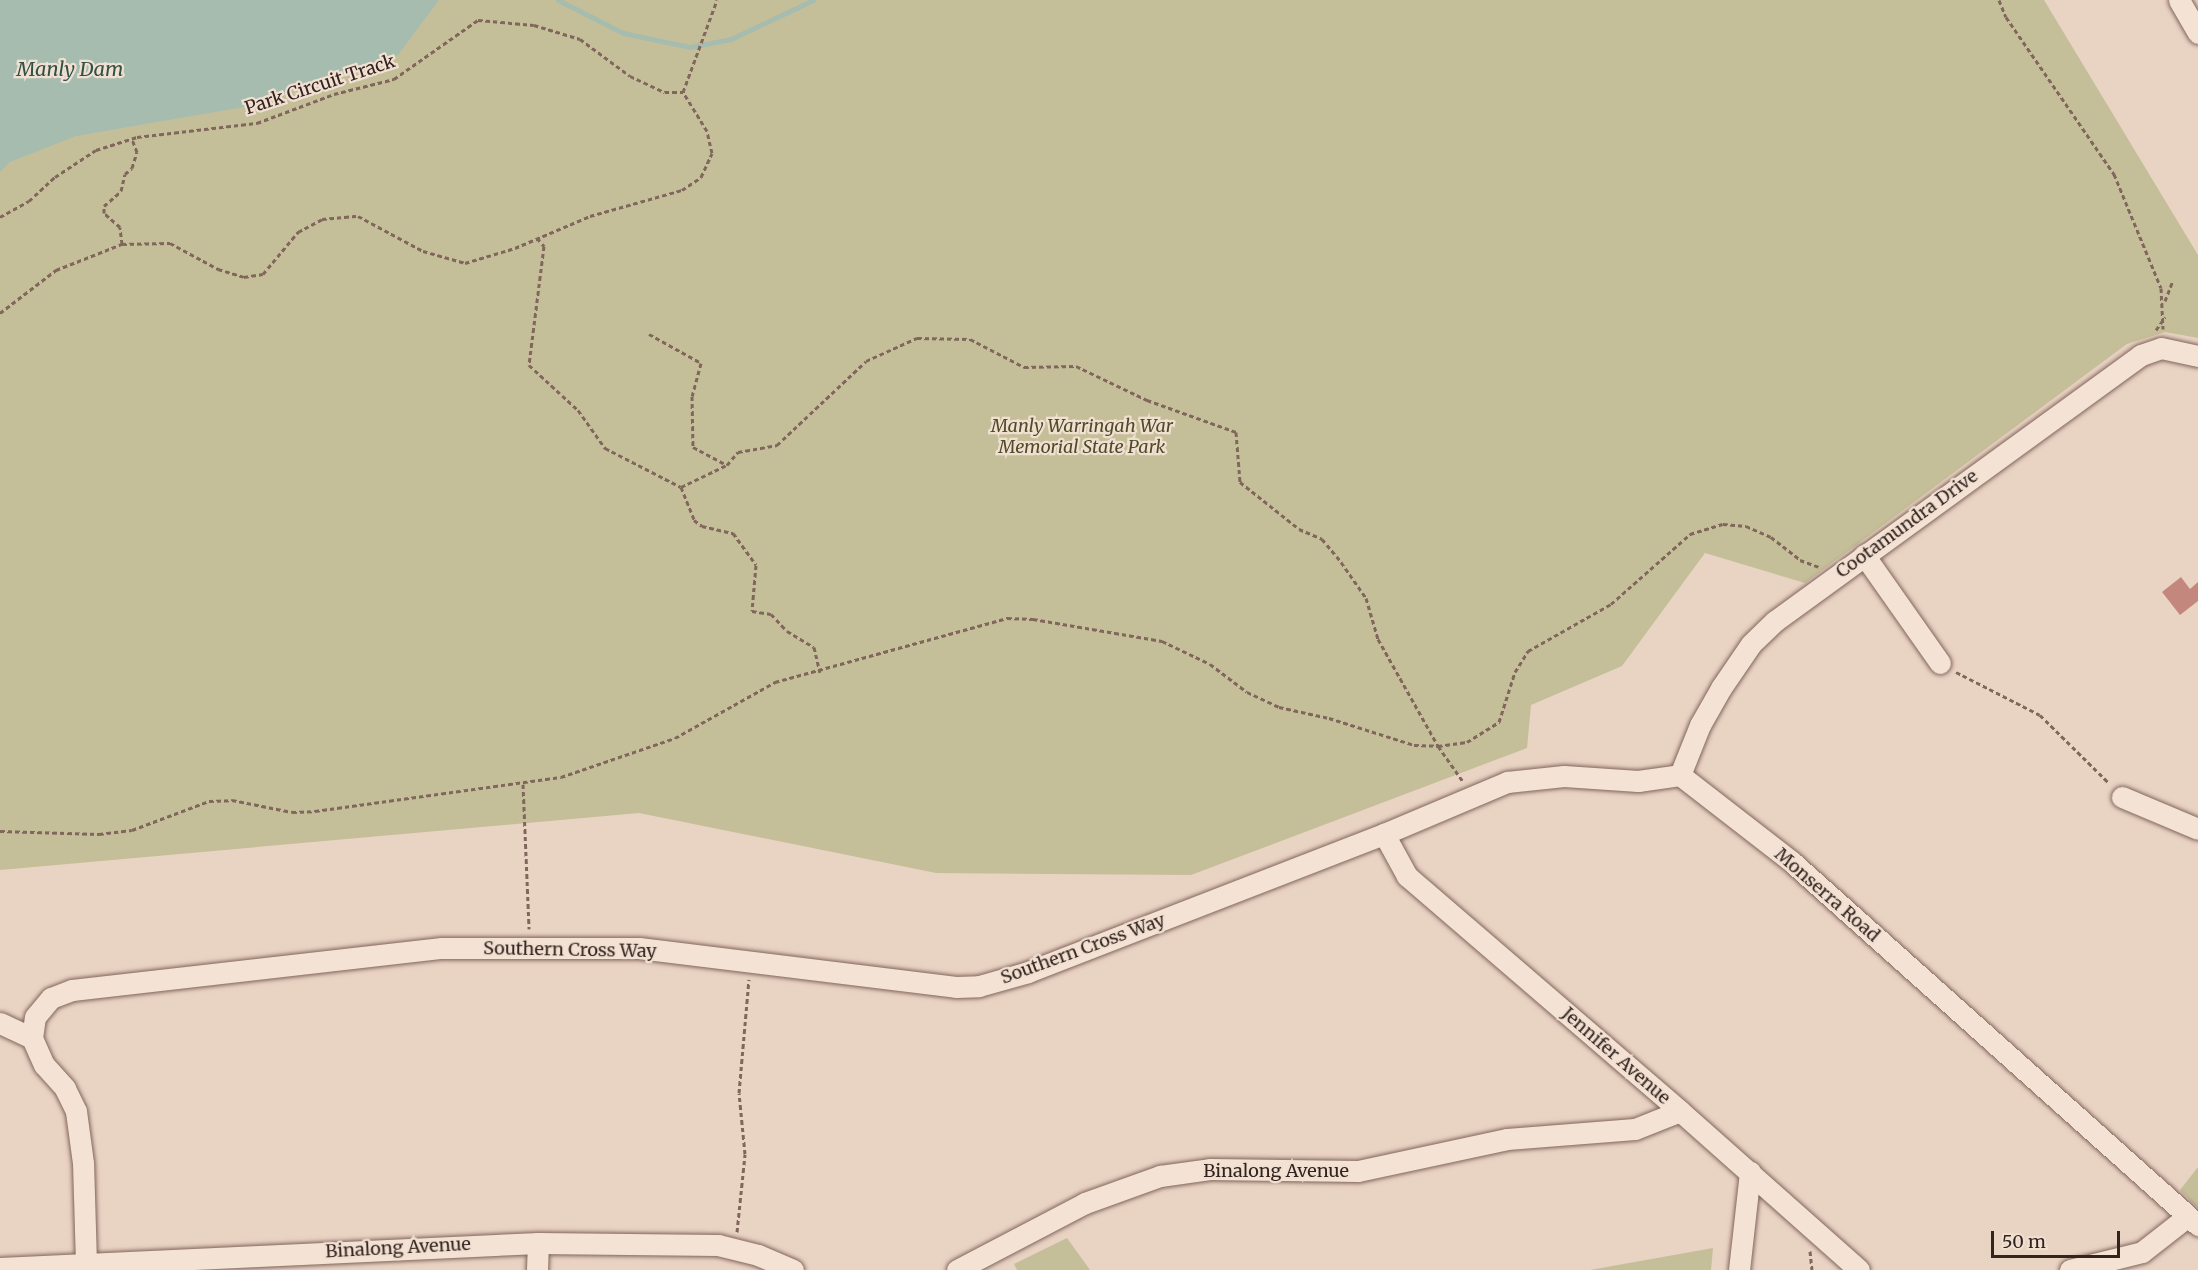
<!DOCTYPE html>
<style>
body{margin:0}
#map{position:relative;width:2198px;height:1270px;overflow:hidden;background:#e9d3c3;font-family:Merriweather,serif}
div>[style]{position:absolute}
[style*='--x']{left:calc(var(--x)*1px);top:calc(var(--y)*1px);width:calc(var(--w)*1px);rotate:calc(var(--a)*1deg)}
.green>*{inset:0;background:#c5bf99}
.water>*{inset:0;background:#a5bcaf}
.stream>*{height:5px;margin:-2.5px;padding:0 2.5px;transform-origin:2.5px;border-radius:2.5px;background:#a5bcaf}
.building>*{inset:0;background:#c3877d}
.path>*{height:3px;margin-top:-1.5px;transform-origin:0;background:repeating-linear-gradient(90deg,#81665c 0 4.5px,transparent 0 7.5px)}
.roads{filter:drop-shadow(0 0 2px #81665c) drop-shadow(0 0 2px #81665c)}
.minor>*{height:21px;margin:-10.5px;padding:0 10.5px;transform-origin:10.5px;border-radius:10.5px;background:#f4e3d5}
span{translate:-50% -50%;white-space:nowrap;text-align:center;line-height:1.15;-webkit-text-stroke:4.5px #f1e0d2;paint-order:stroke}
.street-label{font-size:18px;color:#32231e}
.park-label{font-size:18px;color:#4d4c27;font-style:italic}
.water-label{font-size:20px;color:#2f5146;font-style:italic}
.scale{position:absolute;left:1991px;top:1231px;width:129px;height:27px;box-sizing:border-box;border:3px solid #32231e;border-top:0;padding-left:8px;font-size:18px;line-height:21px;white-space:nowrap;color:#32231e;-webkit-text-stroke:4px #f1e0d2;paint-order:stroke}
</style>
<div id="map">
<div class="green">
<i style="clip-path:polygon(0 0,2044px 0,2198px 255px,2198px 338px,2165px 332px,2127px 344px,1805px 583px,1705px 553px,1622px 666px,1531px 705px,1527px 748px,1191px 875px,936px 873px,639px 813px,0 870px)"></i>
<i style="clip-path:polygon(2198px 1167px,2198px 1208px,2180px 1190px)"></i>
<i style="clip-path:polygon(1067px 1238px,1090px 1270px,1017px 1270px,1014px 1264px)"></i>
<i style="clip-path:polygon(1713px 1248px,1711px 1270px,1590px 1270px)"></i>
</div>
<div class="water">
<i style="clip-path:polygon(0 0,439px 0,398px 55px,244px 107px,76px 136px,10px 162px,0 172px)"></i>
</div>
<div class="stream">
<i style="--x:558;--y:0;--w:73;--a:26.9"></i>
<i style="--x:623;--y:33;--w:68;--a:11.8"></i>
<i style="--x:690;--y:47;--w:42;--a:-11"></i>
<i style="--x:731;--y:39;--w:91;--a:-25.4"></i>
</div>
<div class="building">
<i style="clip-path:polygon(2181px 577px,2190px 589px,2198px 582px,2198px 601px,2180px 615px,2162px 592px)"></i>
</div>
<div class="path">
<i style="--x:1999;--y:0;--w:18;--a:68"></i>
<i style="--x:2006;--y:17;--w:191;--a:55.5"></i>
<i style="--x:2114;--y:174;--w:123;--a:67.6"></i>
<i style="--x:2161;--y:288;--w:41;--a:87.2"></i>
<i style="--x:0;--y:217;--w:33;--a:-29"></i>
<i style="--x:29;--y:201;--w:35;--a:-43"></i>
<i style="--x:55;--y:177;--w:49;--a:-33.4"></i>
<i style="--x:96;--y:150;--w:43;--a:-17.6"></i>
<i style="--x:137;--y:137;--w:121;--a:-6.7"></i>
<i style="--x:257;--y:123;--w:82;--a:-20.6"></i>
<i style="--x:334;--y:94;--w:62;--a:-14"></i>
<i style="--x:394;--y:79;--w:103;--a:-35.1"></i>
<i style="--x:478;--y:20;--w:56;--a:5.1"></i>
<i style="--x:534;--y:25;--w:48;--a:16.9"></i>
<i style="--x:580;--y:39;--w:62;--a:36.5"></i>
<i style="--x:630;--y:76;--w:38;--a:25"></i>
<i style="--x:665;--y:92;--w:18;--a:0"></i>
<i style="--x:683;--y:92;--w:98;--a:-69.7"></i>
<i style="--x:537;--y:238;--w:11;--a:49"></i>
<i style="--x:544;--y:246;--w:120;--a:97.2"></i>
<i style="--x:529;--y:365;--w:67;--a:42.6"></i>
<i style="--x:578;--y:410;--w:47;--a:54.6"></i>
<i style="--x:605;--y:448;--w:85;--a:27.2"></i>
<i style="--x:681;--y:487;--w:35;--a:68"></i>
<i style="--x:694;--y:520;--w:10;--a:37"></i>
<i style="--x:702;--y:526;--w:32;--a:13"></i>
<i style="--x:733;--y:533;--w:39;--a:54"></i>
<i style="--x:756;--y:565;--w:46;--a:95"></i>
<i style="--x:752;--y:611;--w:19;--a:9"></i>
<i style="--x:771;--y:614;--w:23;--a:47"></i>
<i style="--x:787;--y:631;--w:31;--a:31"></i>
<i style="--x:814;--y:647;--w:26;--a:77"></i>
<i style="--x:122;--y:244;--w:17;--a:-97"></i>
<i style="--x:120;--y:227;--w:21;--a:-139"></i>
<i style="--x:104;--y:213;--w:7;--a:-90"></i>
<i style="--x:104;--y:206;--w:23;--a:-41"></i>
<i style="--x:121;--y:191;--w:17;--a:-77"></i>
<i style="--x:125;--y:174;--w:9;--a:-41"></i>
<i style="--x:132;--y:168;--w:17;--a:-73"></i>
<i style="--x:137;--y:152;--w:14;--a:-111"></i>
<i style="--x:2165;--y:301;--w:22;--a:-69"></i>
<i style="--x:0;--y:313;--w:71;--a:-37.5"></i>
<i style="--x:56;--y:270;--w:71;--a:-21.5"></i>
<i style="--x:122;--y:244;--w:48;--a:-1.2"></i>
<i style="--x:170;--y:243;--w:55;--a:28.4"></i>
<i style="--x:218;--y:269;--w:27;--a:17"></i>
<i style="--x:244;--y:277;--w:19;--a:-9"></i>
<i style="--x:263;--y:274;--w:55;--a:-50.2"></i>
<i style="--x:298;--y:232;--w:27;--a:-28"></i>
<i style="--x:322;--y:219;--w:36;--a:-5"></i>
<i style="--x:358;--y:216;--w:74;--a:28.3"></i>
<i style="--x:423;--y:251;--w:44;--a:15.9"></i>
<i style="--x:465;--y:263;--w:52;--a:-16.7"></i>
<i style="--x:515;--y:248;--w:82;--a:-23.1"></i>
<i style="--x:590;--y:216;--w:96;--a:-15.8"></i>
<i style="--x:682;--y:190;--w:23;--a:-34"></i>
<i style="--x:701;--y:177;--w:26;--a:-65"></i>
<i style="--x:712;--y:153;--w:23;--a:-103"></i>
<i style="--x:707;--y:131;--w:46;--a:-121.6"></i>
<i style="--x:2156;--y:330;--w:16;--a:-55"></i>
<i style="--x:649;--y:334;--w:60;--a:29.1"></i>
<i style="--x:701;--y:363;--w:34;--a:105"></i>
<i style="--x:692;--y:396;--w:51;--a:88.9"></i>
<i style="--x:693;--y:447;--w:38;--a:28"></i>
<i style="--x:681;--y:487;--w:51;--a:-25.6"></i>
<i style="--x:727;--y:465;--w:17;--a:-50"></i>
<i style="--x:738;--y:452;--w:40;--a:-10"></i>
<i style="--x:777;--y:445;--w:122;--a:-43.3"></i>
<i style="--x:866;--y:361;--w:56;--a:-24.3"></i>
<i style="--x:917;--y:338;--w:53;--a:1.1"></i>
<i style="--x:970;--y:339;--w:61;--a:27.4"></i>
<i style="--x:1024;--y:367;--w:52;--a:-1.1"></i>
<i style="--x:1076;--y:366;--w:79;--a:25.6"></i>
<i style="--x:1147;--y:400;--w:95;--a:19.8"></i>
<i style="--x:1236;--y:432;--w:50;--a:85.4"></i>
<i style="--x:1240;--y:482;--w:75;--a:38.5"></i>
<i style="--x:1299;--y:529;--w:25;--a:23"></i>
<i style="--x:1322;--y:539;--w:30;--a:50"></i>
<i style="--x:1341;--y:562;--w:44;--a:55.2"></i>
<i style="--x:1366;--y:598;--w:43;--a:73.7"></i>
<i style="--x:1378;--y:639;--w:123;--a:60.7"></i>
<i style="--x:1438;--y:746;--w:42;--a:54.8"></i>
<i style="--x:1956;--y:672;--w:94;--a:27.1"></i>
<i style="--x:2040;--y:715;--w:97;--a:44.6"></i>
<i style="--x:523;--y:784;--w:145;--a:87.6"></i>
<i style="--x:0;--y:831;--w:99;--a:1.7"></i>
<i style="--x:99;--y:834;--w:33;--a:-7"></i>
<i style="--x:132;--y:830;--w:82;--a:-20.6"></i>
<i style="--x:209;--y:801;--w:23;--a:-2"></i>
<i style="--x:232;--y:800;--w:61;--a:11.3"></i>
<i style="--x:292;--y:812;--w:23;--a:-2"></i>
<i style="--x:315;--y:811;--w:248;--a:-7.9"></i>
<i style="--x:561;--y:777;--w:120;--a:-18.9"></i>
<i style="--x:675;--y:738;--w:115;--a:-29.2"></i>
<i style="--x:775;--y:682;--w:241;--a:-15.4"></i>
<i style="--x:1007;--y:618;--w:26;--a:2"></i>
<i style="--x:1033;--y:619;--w:131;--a:9.7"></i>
<i style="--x:1162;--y:641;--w:53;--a:25.6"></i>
<i style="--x:1210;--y:664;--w:46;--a:37.1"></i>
<i style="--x:1247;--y:692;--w:35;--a:25"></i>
<i style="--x:1279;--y:707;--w:51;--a:12.4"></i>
<i style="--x:1329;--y:718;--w:89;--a:17.6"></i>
<i style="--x:1414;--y:745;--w:24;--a:2"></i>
<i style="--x:1438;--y:746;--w:29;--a:-8"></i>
<i style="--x:1467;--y:742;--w:38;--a:-32"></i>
<i style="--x:1499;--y:722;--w:52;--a:-72.3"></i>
<i style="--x:1515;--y:672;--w:25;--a:-58"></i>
<i style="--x:1528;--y:651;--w:95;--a:-29.5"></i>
<i style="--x:1611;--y:604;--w:106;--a:-41.5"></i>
<i style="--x:1690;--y:534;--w:34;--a:-17"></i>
<i style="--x:1723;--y:524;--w:23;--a:5"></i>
<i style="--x:1746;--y:526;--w:27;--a:24"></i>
<i style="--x:1771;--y:537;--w:37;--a:38"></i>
<i style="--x:1800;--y:560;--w:20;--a:20"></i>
<i style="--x:737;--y:1232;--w:78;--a:-84.1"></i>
<i style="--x:745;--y:1154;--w:61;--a:-95.6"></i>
<i style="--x:739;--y:1093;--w:114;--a:-85"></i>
<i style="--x:1810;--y:1251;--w:19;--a:84"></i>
</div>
<div class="roads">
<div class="minor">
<i style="--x:2179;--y:0;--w:38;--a:60"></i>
<i style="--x:1864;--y:555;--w:132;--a:54.9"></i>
<i style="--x:1680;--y:775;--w:54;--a:-68.2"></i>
<i style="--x:1700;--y:725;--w:43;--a:-60.4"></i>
<i style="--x:1721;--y:688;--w:53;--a:-55.7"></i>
<i style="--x:1751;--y:644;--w:33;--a:-44"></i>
<i style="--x:1775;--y:621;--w:452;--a:-36"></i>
<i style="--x:2141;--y:355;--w:21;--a:-19"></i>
<i style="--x:2161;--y:348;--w:38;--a:12"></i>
<i style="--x:2122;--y:797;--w:82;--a:22.8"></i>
<i style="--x:1384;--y:834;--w:48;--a:61.3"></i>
<i style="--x:1407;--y:876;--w:360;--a:40.7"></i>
<i style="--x:1680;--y:1111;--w:239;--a:41.6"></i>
<i style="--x:0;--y:1023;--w:35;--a:25"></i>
<i style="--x:86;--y:1263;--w:100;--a:-91.7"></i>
<i style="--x:83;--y:1163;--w:52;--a:-97.7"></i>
<i style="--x:76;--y:1111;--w:25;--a:-116"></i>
<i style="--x:65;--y:1088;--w:31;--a:-132"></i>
<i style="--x:44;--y:1065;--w:30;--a:-114"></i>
<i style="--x:32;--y:1038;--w:21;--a:-82"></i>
<i style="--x:35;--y:1017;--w:25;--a:-50"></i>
<i style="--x:51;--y:998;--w:22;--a:-21"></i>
<i style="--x:72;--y:990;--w:372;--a:-6.5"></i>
<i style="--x:442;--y:948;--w:197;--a:0"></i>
<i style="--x:639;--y:948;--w:319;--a:7"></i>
<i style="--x:956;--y:987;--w:23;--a:-2"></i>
<i style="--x:979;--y:986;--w:51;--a:-15.9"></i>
<i style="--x:1028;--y:972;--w:382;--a:-21.2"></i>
<i style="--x:1384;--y:834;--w:134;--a:-22.9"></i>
<i style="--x:1507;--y:782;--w:57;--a:-6"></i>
<i style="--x:1564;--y:776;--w:74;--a:3.9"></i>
<i style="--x:1638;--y:781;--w:42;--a:-8.1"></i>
<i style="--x:1680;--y:775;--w:142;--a:37.8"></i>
<i style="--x:1792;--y:862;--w:545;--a:41.8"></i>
<i style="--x:0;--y:1268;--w:539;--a:-2.66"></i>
<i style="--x:538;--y:1243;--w:180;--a:0.6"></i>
<i style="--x:718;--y:1245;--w:41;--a:14"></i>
<i style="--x:758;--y:1255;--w:38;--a:23"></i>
<i style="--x:537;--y:1270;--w:27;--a:-88"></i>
<i style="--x:957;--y:1270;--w:144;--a:-27.6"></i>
<i style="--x:1085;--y:1203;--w:80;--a:-19.8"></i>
<i style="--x:1160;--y:1176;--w:50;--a:-8"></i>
<i style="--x:1210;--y:1169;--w:148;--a:0.8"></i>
<i style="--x:1358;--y:1171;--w:152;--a:-12.1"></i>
<i style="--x:1507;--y:1139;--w:128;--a:-4.5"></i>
<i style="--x:1635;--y:1129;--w:48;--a:-21.8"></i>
<i style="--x:1739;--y:1270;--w:99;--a:-83.6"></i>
<i style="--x:2070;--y:1270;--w:74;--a:-14"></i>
<i style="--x:2142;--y:1252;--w:58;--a:-38"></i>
</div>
</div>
<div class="street-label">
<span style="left:320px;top:85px;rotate:-18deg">Park Circuit Track</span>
<span style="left:1907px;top:524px;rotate:-36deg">Cootamundra Drive</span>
<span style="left:1827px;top:895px;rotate:41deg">Monserra Road</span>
<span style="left:1083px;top:949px;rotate:-20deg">Southern Cross Way</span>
<span style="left:570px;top:950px;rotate:1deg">Southern Cross Way</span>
<span style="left:1616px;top:1056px;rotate:41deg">Jennifer Avenue</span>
<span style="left:1276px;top:1171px">Binalong Avenue</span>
<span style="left:398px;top:1248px;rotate:-3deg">Binalong Avenue</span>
</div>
<div class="park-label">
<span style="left:1082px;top:437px">Manly Warringah War<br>Memorial State Park</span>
</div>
<div class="water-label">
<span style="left:70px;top:68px">Manly Dam</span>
</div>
<div class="scale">50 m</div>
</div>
